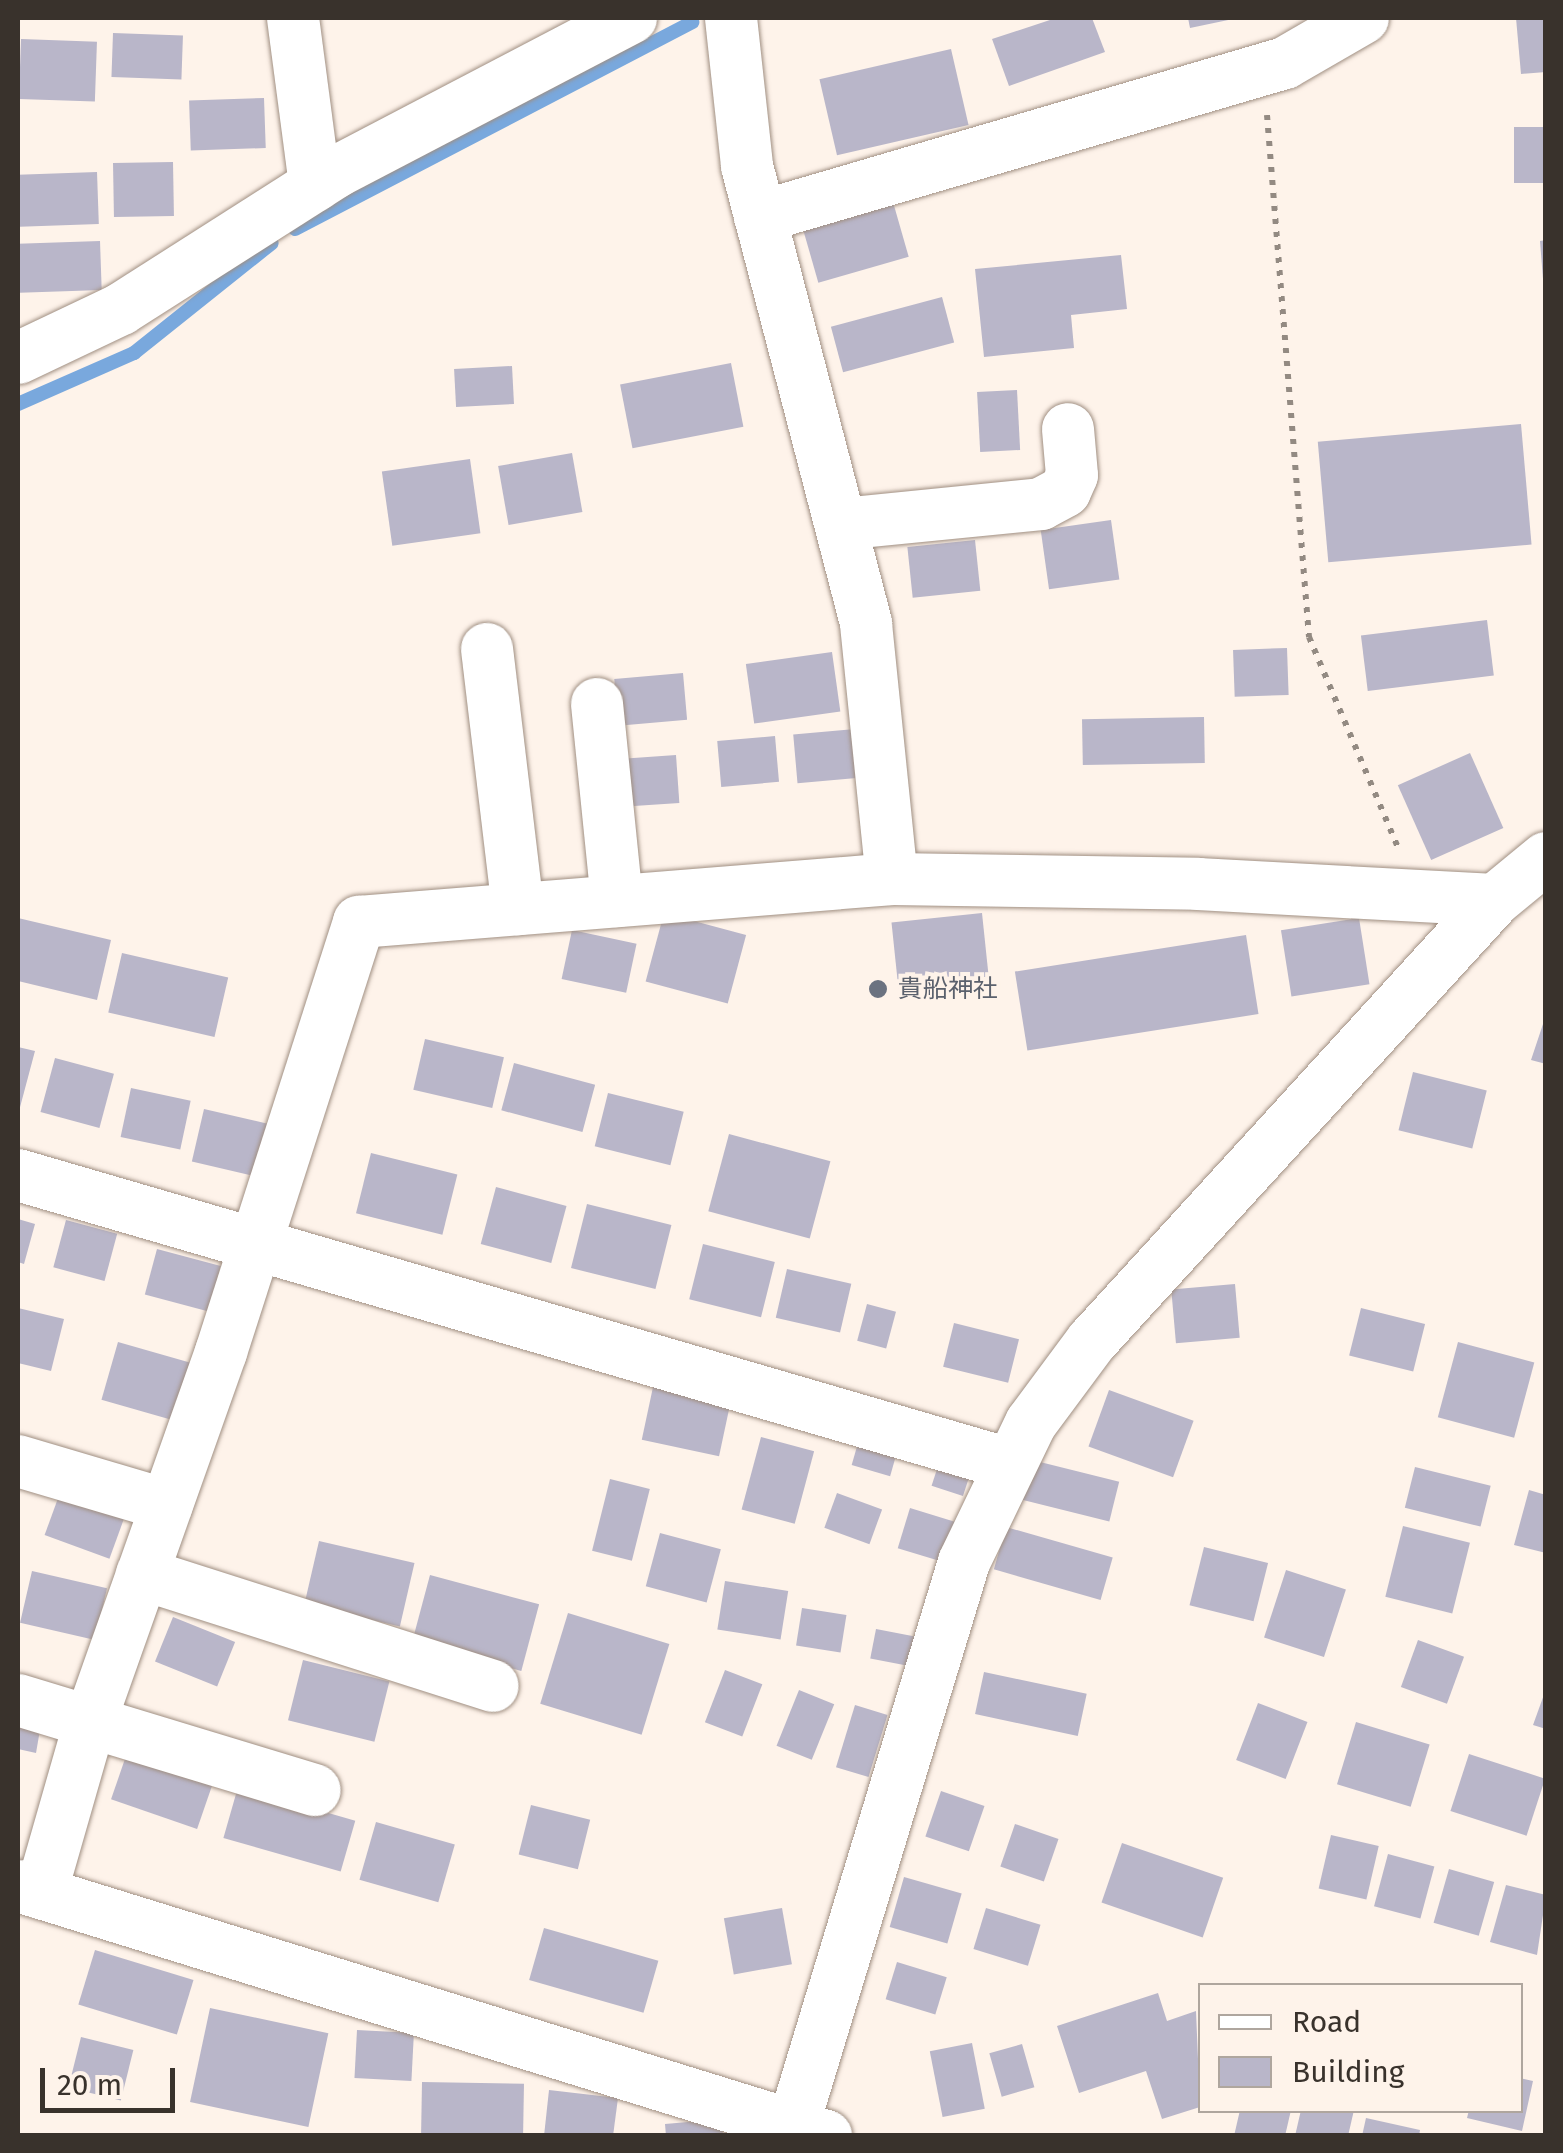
<!DOCTYPE html>
<meta charset="utf-8">
<style>
body{margin:0}
#map{position:relative;width:1563px;height:2153px;overflow:hidden;background:#fef3ea;font-family:"Fira Sans","Noto Sans JP",sans-serif}
div>[style]{position:absolute}
[style*='--x']{left:calc(var(--x)*1px);top:calc(var(--y)*1px);width:calc(var(--w)*1px);rotate:calc(var(--a)*1deg)}
.stream>*{height:14px;margin:-7px;padding:0 7px;transform-origin:7px;border-radius:7px;background:#79a8dd}
.building>*{inset:0;background:#b9b6c9;transform-origin:0 0}
.path>*{height:6px;margin-top:-3px;transform-origin:0;background:repeating-linear-gradient(90deg,#938a82 0 5px,transparent 0 13px)}
.roads{filter:drop-shadow(0 0 2px #a08f82) drop-shadow(0 0 2px #a08f82)}
.minor>*{height:52px;margin:-26px;padding:0 26px;transform-origin:26px;border-radius:26px;background:#fff}
.dots>*{width:28px;height:28px;translate:-50% -50%;box-sizing:border-box;border:5px solid #fef3ea;border-radius:50%}
span{translate:-50% -50%;white-space:nowrap;text-align:center;line-height:1.15;-webkit-text-stroke:8px #fef3ea;paint-order:stroke}
.worship-label{font-size:25px;color:#5b616d}
.left{translate:0 -50%;text-align:left}
.frame{position:absolute;inset:0;border:20px solid #39322c;pointer-events:none}
.legend{position:absolute;left:1198px;top:1983px;width:325px;height:130px;box-sizing:border-box;background:#fef3ea;border:2px solid #afa69e;margin:0;padding:12px 18px;list-style:none;font-size:30px;color:#39322c}
.legend li{display:flex;align-items:center;gap:20px;height:50px}
.legend b{width:50px;border:2px solid #afa69e}
.scale{position:absolute;left:40px;top:2068px;width:135px;height:45px;box-sizing:border-box;border:5px solid #39322c;border-top:0;padding-left:12px;font-size:30px;line-height:35px;white-space:nowrap;color:#39322c;-webkit-text-stroke:8px #fef3ea;paint-order:stroke}
</style>
<div id="map">
<div class="stream">
<i style="--x:295;--y:229;--w:448;--a:-27.5"></i>
<i style="--x:18;--y:404;--w:127;--a:-23.7"></i>
<i style="--x:134;--y:353;--w:176;--a:-38.6"></i>
</div>
<div class="building">
<i style="clip-path:polygon(1056px 18px,1092px 18px,1105px 52px,1009px 86px,992px 39px)"></i>
<i style="clip-path:polygon(1188px 18px,1233px 18px,1233px 19px,1190px 28px)"></i>
<i style="clip-path:polygon(1516px 18px,1546px 18px,1546px 72px,1521px 74px)"></i>
<i style="left:113px;top:33px;width:70px;height:44px;rotate:2deg"></i>
<i style="left:21px;top:39px;width:76px;height:60px;rotate:2deg"></i>
<i style="left:951px;top:49px;width:78px;height:135px;rotate:77deg"></i>
<i style="left:264px;top:98px;width:50px;height:75px;rotate:88deg"></i>
<i style="left:1546px;top:127px;width:56px;height:32px;rotate:90deg"></i>
<i style="left:173px;top:162px;width:54px;height:60px;rotate:89deg"></i>
<i style="left:97px;top:172px;width:52px;height:79px;rotate:88deg"></i>
<i style="left:893px;top:202px;width:57px;height:94px;rotate:74deg"></i>
<i style="clip-path:polygon(1546px 240px,1546px 279px,1543px 279px,1540px 241px)"></i>
<i style="left:100px;top:241px;width:49px;height:82px;rotate:88deg"></i>
<i style="clip-path:polygon(1121px 255px,1127px 309px,1071px 315px,1074px 348px,984px 357px,975px 269px)"></i>
<i style="left:942px;top:297px;width:47px;height:115px;rotate:75deg"></i>
<i style="left:731px;top:363px;width:65px;height:113px;rotate:79deg"></i>
<i style="left:512px;top:366px;width:38px;height:58px;rotate:87deg"></i>
<i style="left:1017px;top:390px;width:60px;height:40px;rotate:87deg"></i>
<i style="left:1521px;top:424px;width:121px;height:204px;rotate:85deg"></i>
<i style="left:572px;top:453px;width:60px;height:75px;rotate:80deg"></i>
<i style="left:470px;top:459px;width:75px;height:89px;rotate:82deg"></i>
<i style="left:1111px;top:520px;width:60px;height:71px;rotate:82deg"></i>
<i style="left:975px;top:540px;width:51px;height:68px;rotate:84deg"></i>
<i style="left:1487px;top:620px;width:56px;height:127px;rotate:83deg"></i>
<i style="left:1287px;top:648px;width:47px;height:54px;rotate:88deg"></i>
<i style="left:832px;top:652px;width:60px;height:87px;rotate:82deg"></i>
<i style="left:683px;top:673px;width:47px;height:69px;rotate:85deg"></i>
<i style="left:1204px;top:717px;width:46px;height:122px;rotate:89deg"></i>
<i style="left:855px;top:729px;width:49px;height:62px;rotate:85deg"></i>
<i style="left:775px;top:736px;width:46px;height:58px;rotate:85deg"></i>
<i style="left:1470px;top:753px;width:82px;height:79px;rotate:66deg"></i>
<i style="left:676px;top:755px;width:48px;height:57px;rotate:86deg"></i>
<i style="left:664px;top:913px;width:85px;height:71px;rotate:15deg"></i>
<i style="left:982px;top:913px;width:66px;height:91px;rotate:84deg"></i>
<i style="clip-path:polygon(18px 918px,111px 940px,97px 1000px,18px 981px)"></i>
<i style="left:1359px;top:918px;width:67px;height:79px;rotate:81deg"></i>
<i style="left:572px;top:930px;width:66px;height:50px;rotate:12deg"></i>
<i style="left:1246px;top:935px;width:80px;height:234px;rotate:81deg"></i>
<i style="left:122px;top:953px;width:109px;height:61px;rotate:13deg"></i>
<i style="clip-path:polygon(1546px 1015px,1546px 1064px,1531px 1060px)"></i>
<i style="left:425px;top:1039px;width:81px;height:52px;rotate:13deg"></i>
<i style="clip-path:polygon(18px 1047px,35px 1051px,19px 1111px,18px 1110px)"></i>
<i style="left:55px;top:1058px;width:61px;height:56px;rotate:15deg"></i>
<i style="left:514px;top:1063px;width:84px;height:49px;rotate:15deg"></i>
<i style="left:1413px;top:1072px;width:76px;height:60px;rotate:14deg"></i>
<i style="left:131px;top:1088px;width:61px;height:50px;rotate:12deg"></i>
<i style="left:608px;top:1093px;width:78px;height:55px;rotate:14deg"></i>
<i style="left:204px;top:1109px;width:73px;height:54px;rotate:13deg"></i>
<i style="left:729px;top:1134px;width:105px;height:80px;rotate:15deg"></i>
<i style="left:371px;top:1153px;width:89px;height:62px;rotate:14deg"></i>
<i style="left:496px;top:1187px;width:73px;height:59px;rotate:15deg"></i>
<i style="left:587px;top:1204px;width:87px;height:66px;rotate:14deg"></i>
<i style="clip-path:polygon(18px 1219px,35px 1224px,24px 1264px,18px 1262px)"></i>
<i style="left:66px;top:1220px;width:53px;height:49px;rotate:15deg"></i>
<i style="left:703px;top:1244px;width:74px;height:57px;rotate:14deg"></i>
<i style="left:157px;top:1249px;width:66px;height:47px;rotate:15deg"></i>
<i style="left:787px;top:1269px;width:66px;height:50px;rotate:13deg"></i>
<i style="left:1235px;top:1284px;width:54px;height:64px;rotate:85deg"></i>
<i style="left:867px;top:1304px;width:30px;height:38px;rotate:15deg"></i>
<i style="clip-path:polygon(18px 1308px,64px 1319px,51px 1371px,18px 1363px)"></i>
<i style="left:1361px;top:1308px;width:66px;height:49px;rotate:14deg"></i>
<i style="left:954px;top:1323px;width:67px;height:45px;rotate:14deg"></i>
<i style="left:118px;top:1342px;width:80px;height:60px;rotate:16deg"></i>
<i style="left:1458px;top:1342px;width:79px;height:78px;rotate:15deg"></i>
<i style="left:653px;top:1387px;width:79px;height:54px;rotate:12deg"></i>
<i style="left:1109px;top:1390px;width:90px;height:60px;rotate:20deg"></i>
<i style="left:761px;top:1437px;width:55px;height:75px;rotate:15deg"></i>
<i style="left:858px;top:1443px;width:40px;height:23px;rotate:16deg"></i>
<i style="left:1028px;top:1459px;width:94px;height:41px;rotate:14deg"></i>
<i style="left:939px;top:1463px;width:33px;height:24px;rotate:18deg"></i>
<i style="left:1415px;top:1467px;width:78px;height:42px;rotate:14deg"></i>
<i style="left:610px;top:1479px;width:41px;height:74px;rotate:14deg"></i>
<i style="left:61px;top:1490px;width:69px;height:48px;rotate:20deg"></i>
<i style="clip-path:polygon(1529px 1490px,1546px 1495px,1546px 1553px,1514px 1545px)"></i>
<i style="left:837px;top:1493px;width:48px;height:37px;rotate:20deg"></i>
<i style="left:910px;top:1508px;width:51px;height:42px;rotate:17deg"></i>
<i style="left:1403px;top:1526px;width:69px;height:73px;rotate:14deg"></i>
<i style="left:1006px;top:1527px;width:111px;height:44px;rotate:16deg"></i>
<i style="left:660px;top:1533px;width:63px;height:55px;rotate:15deg"></i>
<i style="left:319px;top:1541px;width:98px;height:65px;rotate:13deg"></i>
<i style="left:1204px;top:1547px;width:66px;height:60px;rotate:14deg"></i>
<i style="left:1286px;top:1570px;width:63px;height:71px;rotate:18deg"></i>
<i style="left:32px;top:1571px;width:77px;height:53px;rotate:13deg"></i>
<i style="left:430px;top:1575px;width:113px;height:69px;rotate:15deg"></i>
<i style="left:725px;top:1581px;width:64px;height:49px;rotate:9deg"></i>
<i style="left:802px;top:1608px;width:45px;height:38px;rotate:9deg"></i>
<i style="left:568px;top:1613px;width:106px;height:95px;rotate:17deg"></i>
<i style="left:173px;top:1617px;width:67px;height:48px;rotate:22deg"></i>
<i style="left:876px;top:1629px;width:41px;height:30px;rotate:11deg"></i>
<i style="left:1418px;top:1640px;width:49px;height:50px;rotate:20deg"></i>
<i style="left:303px;top:1660px;width:89px;height:62px;rotate:14deg"></i>
<i style="left:725px;top:1670px;width:40px;height:56px;rotate:21deg"></i>
<i style="left:984px;top:1672px;width:105px;height:43px;rotate:12deg"></i>
<i style="clip-path:polygon(1546px 1689px,1546px 1729px,1533px 1725px)"></i>
<i style="left:799px;top:1690px;width:38px;height:60px;rotate:22deg"></i>
<i style="left:1258px;top:1703px;width:53px;height:61px;rotate:21deg"></i>
<i style="left:855px;top:1705px;width:34px;height:65px;rotate:17deg"></i>
<i style="clip-path:polygon(18px 1720px,41px 1724px,36px 1753px,18px 1749px)"></i>
<i style="left:1356px;top:1722px;width:77px;height:65px;rotate:17deg"></i>
<i style="left:127px;top:1753px;width:91px;height:49px;rotate:19deg"></i>
<i style="left:1469px;top:1754px;width:80px;height:60px;rotate:18deg"></i>
<i style="left:238px;top:1787px;width:122px;height:53px;rotate:16deg"></i>
<i style="left:941px;top:1791px;width:46px;height:48px;rotate:19deg"></i>
<i style="left:531px;top:1805px;width:61px;height:51px;rotate:14deg"></i>
<i style="left:376px;top:1822px;width:82px;height:60px;rotate:16deg"></i>
<i style="left:1015px;top:1824px;width:46px;height:45px;rotate:19deg"></i>
<i style="left:1331px;top:1835px;width:49px;height:55px;rotate:13deg"></i>
<i style="left:1122px;top:1843px;width:107px;height:63px;rotate:19deg"></i>
<i style="left:1388px;top:1854px;width:48px;height:54px;rotate:15deg"></i>
<i style="left:1449px;top:1869px;width:47px;height:56px;rotate:16deg"></i>
<i style="left:904px;top:1877px;width:60px;height:52px;rotate:16deg"></i>
<i style="clip-path:polygon(1506px 1885px,1546px 1895px,1537px 1955px,1490px 1942px)"></i>
<i style="left:782px;top:1908px;width:57px;height:59px;rotate:80deg"></i>
<i style="left:986px;top:1908px;width:57px;height:43px;rotate:17deg"></i>
<i style="left:544px;top:1928px;width:119px;height:54px;rotate:16deg"></i>
<i style="left:95px;top:1950px;width:103px;height:57px;rotate:17deg"></i>
<i style="left:897px;top:1962px;width:52px;height:39px;rotate:17deg"></i>
<i style="clip-path:polygon(1158px 1993px,1167px 2021px,1196px 2011px,1200px 2107px,1162px 2119px,1146px 2071px,1079px 2093px,1057px 2026px)"></i>
<i style="left:210px;top:2008px;width:121px;height:96px;rotate:12deg"></i>
<i style="left:357px;top:2030px;width:57px;height:48px;rotate:3deg"></i>
<i style="left:81px;top:2037px;width:54px;height:52px;rotate:14deg"></i>
<i style="left:972px;top:2043px;width:67px;height:43px;rotate:79deg"></i>
<i style="left:1022px;top:2044px;width:45px;height:34px;rotate:74deg"></i>
<i style="clip-path:polygon(1520px 2078px,1533px 2081px,1522px 2131px,1467px 2118px,1469px 2110px,1520px 2110px)"></i>
<i style="left:422px;top:2082px;width:102px;height:54px;rotate:1deg"></i>
<i style="clip-path:polygon(549px 2090px,618px 2098px,613px 2136px,544px 2136px)"></i>
<i style="clip-path:polygon(1240px 2110px,1291px 2110px,1285px 2136px,1234px 2136px)"></i>
<i style="clip-path:polygon(1301px 2110px,1354px 2110px,1348px 2136px,1295px 2136px)"></i>
<i style="clip-path:polygon(1366px 2118px,1420px 2130px,1419px 2136px,1362px 2136px)"></i>
<i style="clip-path:polygon(722px 2119px,723px 2136px,666px 2136px,665px 2124px)"></i>
</div>
<div class="path">
<i style="--x:1267;--y:115;--w:524;--a:85.4"></i>
<i style="--x:1309;--y:637;--w:229;--a:67.1"></i>
</div>
<div class="roads">
<div class="minor">
<i style="--x:293;--y:18;--w:169;--a:82.5"></i>
<i style="--x:731;--y:18;--w:149;--a:83.8"></i>
<i style="--x:747;--y:166;--w:473;--a:75.4"></i>
<i style="--x:866;--y:624;--w:256;--a:84.2"></i>
<i style="--x:760;--y:217;--w:547;--a:-16.35"></i>
<i style="--x:1285;--y:63;--w:90;--a:-30"></i>
<i style="--x:18;--y:358;--w:114;--a:-25.4"></i>
<i style="--x:121;--y:309;--w:255;--a:-32.5"></i>
<i style="--x:336;--y:172;--w:333;--a:-27.6"></i>
<i style="--x:841;--y:524;--w:201;--a:-5.7"></i>
<i style="--x:1041;--y:504;--w:27;--a:-28"></i>
<i style="--x:1065;--y:491;--w:17;--a:-66"></i>
<i style="--x:1072;--y:475;--w:46;--a:-95"></i>
<i style="--x:487;--y:649;--w:262;--a:83.2"></i>
<i style="--x:597;--y:704;--w:198;--a:84.2"></i>
<i style="--x:18;--y:1175;--w:1032;--a:16.26"></i>
<i style="--x:18;--y:1461;--w:155;--a:16.5"></i>
<i style="--x:142;--y:1574;--w:368;--a:17.7"></i>
<i style="--x:18;--y:1700;--w:310;--a:16.9"></i>
<i style="--x:18;--y:1886;--w:846;--a:17.19"></i>
<i style="--x:41;--y:1893;--w:178;--a:-74"></i>
<i style="--x:90;--y:1722;--w:393;--a:-70.5"></i>
<i style="--x:221;--y:1352;--w:452;--a:-72.2"></i>
<i style="--x:359;--y:922;--w:535;--a:-4.61"></i>
<i style="--x:892;--y:879;--w:306;--a:0.9"></i>
<i style="--x:1198;--y:884;--w:297;--a:3.1"></i>
<i style="--x:793;--y:2126;--w:589;--a:-73.13"></i>
<i style="--x:964;--y:1562;--w:154;--a:-64.3"></i>
<i style="--x:1031;--y:1423;--w:102;--a:-53.4"></i>
<i style="--x:1092;--y:1341;--w:597;--a:-47.58"></i>
<i style="--x:1495;--y:900;--w:66;--a:-39.5"></i>
</div>
</div>
<div class="dots">
<i style="left:878px;top:989px;background:#6b7280"></i>
</div>
<div class="worship-label">
<span class="left" style="left:898px;top:989px">貴船神社</span>
</div>
<div class="frame"></div>
<ul class="legend">
<li><b style="height:12px;background:#fff"></b>Road</li>
<li><b style="height:28px;background:#b9b6c9"></b>Building</li>
</ul>
<div class="scale">20 m</div>
</div>
